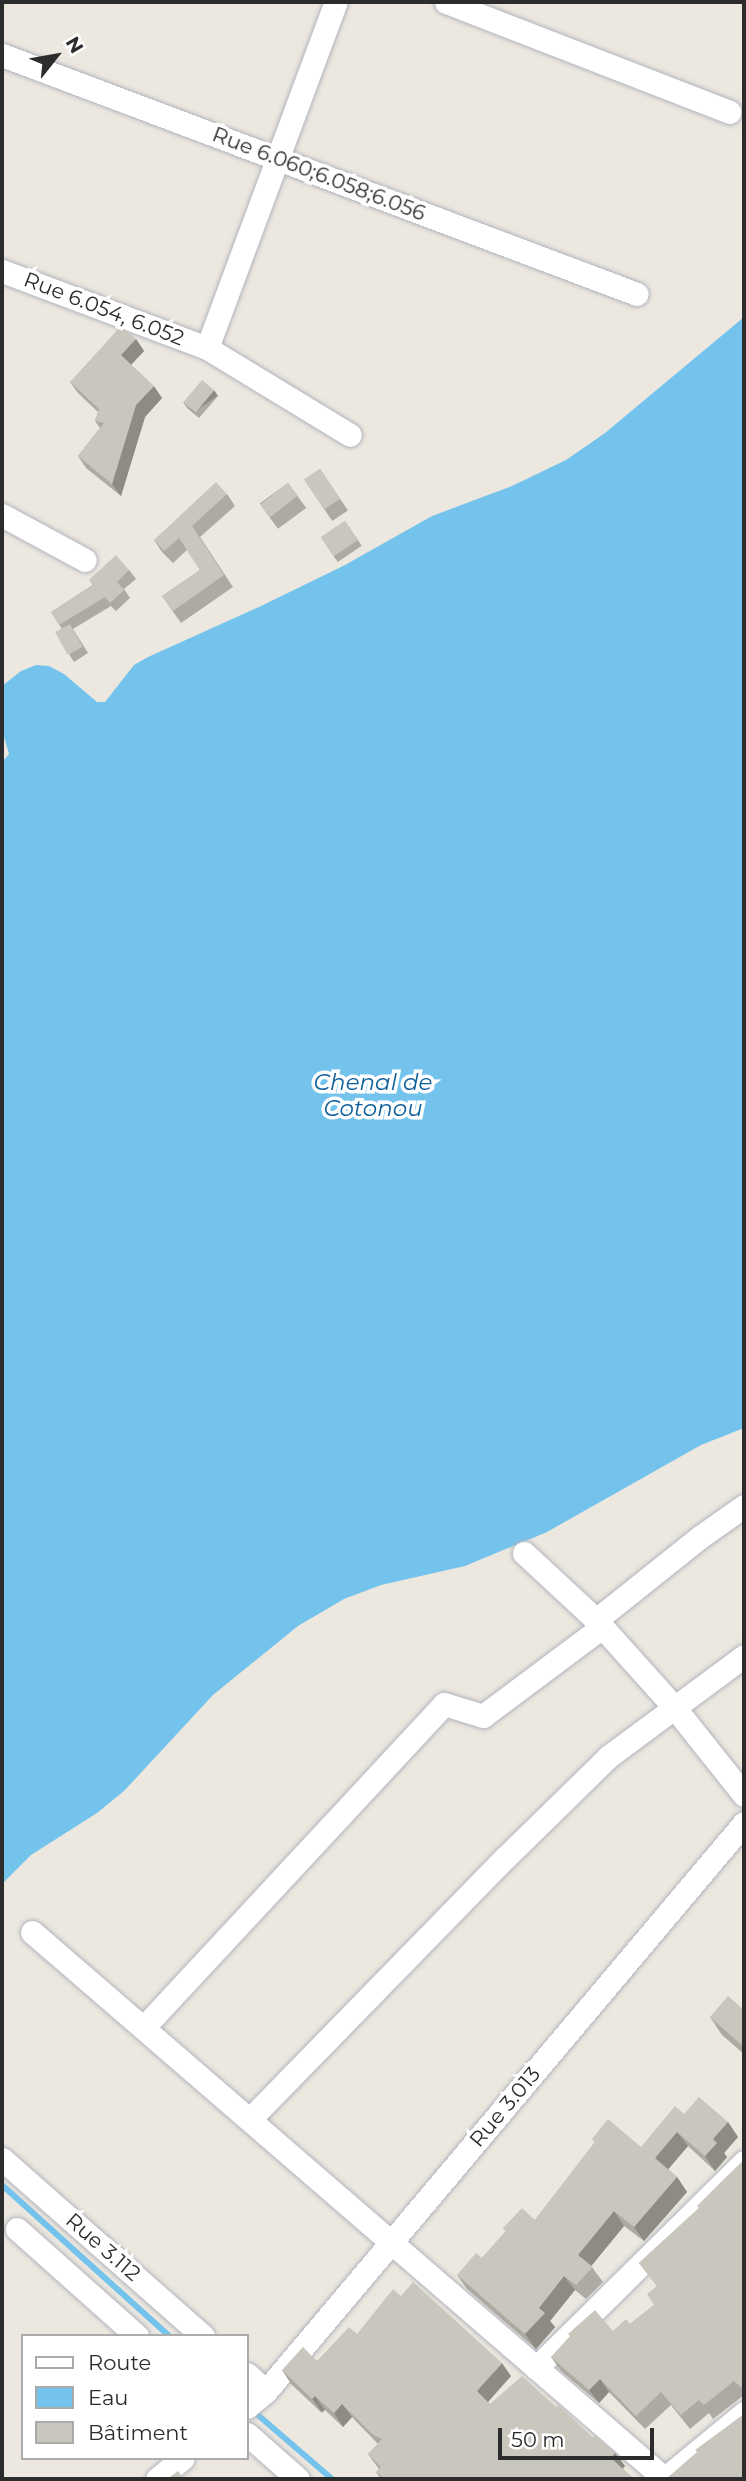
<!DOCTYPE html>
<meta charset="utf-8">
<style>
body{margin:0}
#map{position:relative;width:746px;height:2481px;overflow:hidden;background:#ede8df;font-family:Montserrat,sans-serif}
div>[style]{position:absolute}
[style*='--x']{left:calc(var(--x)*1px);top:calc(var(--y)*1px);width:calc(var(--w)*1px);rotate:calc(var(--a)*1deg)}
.water>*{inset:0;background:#74c3ed}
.stream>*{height:6px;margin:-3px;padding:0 3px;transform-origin:3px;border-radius:3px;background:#74c3ed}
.roads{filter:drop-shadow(0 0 2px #b2b4bf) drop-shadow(0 0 2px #b2b4bf)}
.minor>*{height:23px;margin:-11.5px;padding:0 11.5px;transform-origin:11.5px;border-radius:11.5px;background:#fff}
.wall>*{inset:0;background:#adaaa3;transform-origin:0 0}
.shaded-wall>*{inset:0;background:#8d8b84;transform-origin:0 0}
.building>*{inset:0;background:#c9c6bd;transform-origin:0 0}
span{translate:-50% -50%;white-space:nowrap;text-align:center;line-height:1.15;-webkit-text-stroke:7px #fff;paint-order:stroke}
.street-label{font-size:21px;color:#2c2c2c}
.water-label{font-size:23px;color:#10609c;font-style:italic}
.frame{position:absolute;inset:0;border:4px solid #2c2c2c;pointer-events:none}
.legend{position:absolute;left:21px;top:2334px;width:228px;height:126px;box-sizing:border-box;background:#fff;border:2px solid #ababab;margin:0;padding:9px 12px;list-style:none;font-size:21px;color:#2c2c2c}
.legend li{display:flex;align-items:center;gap:14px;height:35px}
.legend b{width:35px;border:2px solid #ababab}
.north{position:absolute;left:21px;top:21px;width:70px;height:70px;-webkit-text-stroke:5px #fff;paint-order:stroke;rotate:59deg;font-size:19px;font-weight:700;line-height:28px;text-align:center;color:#2c2c2c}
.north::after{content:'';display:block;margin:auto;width:24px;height:32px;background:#2c2c2c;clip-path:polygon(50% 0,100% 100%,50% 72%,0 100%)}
.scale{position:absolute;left:498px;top:2428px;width:156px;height:32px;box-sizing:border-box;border:4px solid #2c2c2c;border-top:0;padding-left:9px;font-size:21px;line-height:24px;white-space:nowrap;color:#2c2c2c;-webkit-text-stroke:5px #fff;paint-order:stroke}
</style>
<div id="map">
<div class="water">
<i style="clip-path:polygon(744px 317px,744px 1428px,701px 1445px,547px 1532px,465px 1566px,381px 1585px,344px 1599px,298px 1626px,213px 1695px,124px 1791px,97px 1813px,31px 1855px,2px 1884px,2px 762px,9px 754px,2px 730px,2px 686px,21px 671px,36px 665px,49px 666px,64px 674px,97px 702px,105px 702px,134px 665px,148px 657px,259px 607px,345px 565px,432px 516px,512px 486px,566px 460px,605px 433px)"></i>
</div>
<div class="stream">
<i style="--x:2;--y:2185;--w:225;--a:42.1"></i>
<i style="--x:251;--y:2409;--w:107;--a:40.8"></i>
</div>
<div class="roads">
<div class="minor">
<i style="--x:446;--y:2;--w:304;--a:21.2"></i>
<i style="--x:2;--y:55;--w:678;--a:20.63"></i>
<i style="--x:2;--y:271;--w:219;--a:20.6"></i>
<i style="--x:207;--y:348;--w:167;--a:31.3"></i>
<i style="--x:207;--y:348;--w:369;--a:-69.6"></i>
<i style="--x:2;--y:515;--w:94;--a:28.5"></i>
<i style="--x:524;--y:1553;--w:98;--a:42.9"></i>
<i style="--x:596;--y:1620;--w:117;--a:48.1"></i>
<i style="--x:674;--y:1707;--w:112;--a:51.5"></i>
<i style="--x:596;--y:1620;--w:133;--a:-38.6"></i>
<i style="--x:700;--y:1537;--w:54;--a:-35.2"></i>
<i style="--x:32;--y:1932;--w:837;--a:40.83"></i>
<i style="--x:144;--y:2027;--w:441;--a:-47.1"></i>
<i style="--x:444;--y:1704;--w:41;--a:17.1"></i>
<i style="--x:483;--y:1716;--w:149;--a:-36.8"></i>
<i style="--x:250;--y:2119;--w:366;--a:-45.7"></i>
<i style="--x:506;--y:1857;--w:143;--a:-44.4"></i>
<i style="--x:608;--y:1757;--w:169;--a:-36.6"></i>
<i style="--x:2;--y:2159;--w:268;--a:41.4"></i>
<i style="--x:17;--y:2229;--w:161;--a:41.7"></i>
<i style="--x:536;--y:2368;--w:293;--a:-44.7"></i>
<i style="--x:247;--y:2374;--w:25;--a:42"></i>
<i style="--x:247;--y:2407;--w:25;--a:-40"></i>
<i style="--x:266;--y:2391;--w:742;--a:-49.92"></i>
<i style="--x:247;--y:2434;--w:68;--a:41.4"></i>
<i style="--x:157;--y:2479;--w:33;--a:-39"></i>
<i style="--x:664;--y:2479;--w:104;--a:-39.5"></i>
</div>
</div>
<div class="wall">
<i style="clip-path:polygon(136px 339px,144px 351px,131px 365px,162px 398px,145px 417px,121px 496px,86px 468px,78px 456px,100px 428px,95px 421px,98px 412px,78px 393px,70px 382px)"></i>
<i style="clip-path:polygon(218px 396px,199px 418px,187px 408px,183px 402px)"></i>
<i style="left:320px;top:469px;width:50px;height:19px;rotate:56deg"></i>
<i style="left:288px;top:483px;width:31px;height:35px;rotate:54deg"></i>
<i style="clip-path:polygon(227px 494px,235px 506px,200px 537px,233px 587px,181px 623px,162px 596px,200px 570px,187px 550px,173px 563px,162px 552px,154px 540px)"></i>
<i style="left:345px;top:521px;width:30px;height:29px;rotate:56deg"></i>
<i style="clip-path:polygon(129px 570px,136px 579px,124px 589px,130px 598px,116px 611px,111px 606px,73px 629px,88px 653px,74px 662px,70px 656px,62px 629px,51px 612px,93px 585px,89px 580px)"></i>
<i style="clip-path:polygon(744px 2010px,744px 2054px,722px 2035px,710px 2017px)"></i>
<i style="clip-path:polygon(684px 2114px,728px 2122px,738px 2137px,724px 2153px,727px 2157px,715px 2171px,688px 2146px,668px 2169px,677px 2177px,687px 2192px,644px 2241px,624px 2226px,591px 2266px,603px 2282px,586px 2299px,575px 2290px,550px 2321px,555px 2327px,536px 2349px,467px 2289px,457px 2275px,482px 2258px,506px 2231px,503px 2228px,535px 2220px,595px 2142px,592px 2139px,641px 2147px)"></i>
<i style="clip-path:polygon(744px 2160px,744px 2395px,713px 2419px,709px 2413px,690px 2429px,671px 2405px,645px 2429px,609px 2392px,599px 2403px,561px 2371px,551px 2357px,630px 2324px,654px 2305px,657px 2286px,639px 2263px,699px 2208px)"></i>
<i style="clip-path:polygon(357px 2334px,511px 2376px,488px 2402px,490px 2404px,556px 2407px,593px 2438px,615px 2453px,625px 2466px,623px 2469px,634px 2479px,381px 2479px,376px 2472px,379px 2469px,368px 2454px,378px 2444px,352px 2417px,343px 2427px,325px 2410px,322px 2413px,291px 2384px,282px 2370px,317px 2361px)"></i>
</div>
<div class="shaded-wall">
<i style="clip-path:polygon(136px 339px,144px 351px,129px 367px,121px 355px)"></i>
<i style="clip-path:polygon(154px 386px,162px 398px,145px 417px,121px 496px,112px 484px,136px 405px)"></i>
<i style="left:214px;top:390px;width:7px;height:29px;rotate:56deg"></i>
<i style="clip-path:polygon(728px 2122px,738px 2137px,724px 2153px,727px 2157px,715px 2171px,705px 2156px,713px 2139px)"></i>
<i style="clip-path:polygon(677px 2132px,688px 2146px,665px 2173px,655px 2158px)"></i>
<i style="clip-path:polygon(677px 2177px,687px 2192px,644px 2241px,634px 2227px)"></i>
<i style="clip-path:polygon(614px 2211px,624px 2226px,588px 2270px,578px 2255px)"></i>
<i style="clip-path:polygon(564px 2276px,575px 2290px,550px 2321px,555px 2327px,536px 2349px,525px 2334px,539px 2308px)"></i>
<i style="clip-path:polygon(502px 2363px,511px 2376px,486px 2404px,477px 2391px)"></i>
<i style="clip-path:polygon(600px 2379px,609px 2392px,599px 2403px,589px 2390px)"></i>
<i style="left:315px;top:2396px;width:17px;height:4px;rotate:54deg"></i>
<i style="clip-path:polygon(342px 2404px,352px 2417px,343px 2427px,334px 2413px)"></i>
<i style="clip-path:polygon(615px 2453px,625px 2466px,620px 2471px,611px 2458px)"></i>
</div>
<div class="building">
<i style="clip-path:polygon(121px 326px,136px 339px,121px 355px,154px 386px,136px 405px,112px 484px,78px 456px,104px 423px,95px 421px,99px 409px,70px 382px)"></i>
<i style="left:202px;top:380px;width:16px;height:29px;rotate:40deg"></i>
<i style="left:320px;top:469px;width:36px;height:19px;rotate:56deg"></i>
<i style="clip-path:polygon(216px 482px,227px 494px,192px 526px,224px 575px,173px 611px,162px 596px,200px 570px,179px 538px,164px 551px,154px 540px)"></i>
<i style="left:288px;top:483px;width:16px;height:35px;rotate:52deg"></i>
<i style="left:345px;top:521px;width:23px;height:29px;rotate:56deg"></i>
<i style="clip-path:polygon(116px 555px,129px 570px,117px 582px,124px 590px,110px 603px,105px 597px,59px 625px,51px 612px,94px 585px,89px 580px)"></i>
<i style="left:70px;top:624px;width:26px;height:17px;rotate:61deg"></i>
<i style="clip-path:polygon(728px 1996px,744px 2010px,744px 2047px,710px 2017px)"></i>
<i style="clip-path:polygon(699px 2097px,728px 2122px,713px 2139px,717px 2143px,705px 2156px,677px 2132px,655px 2158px,677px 2177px,634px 2227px,614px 2211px,578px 2255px,593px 2267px,576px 2285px,564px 2276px,539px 2308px,545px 2313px,525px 2334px,457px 2275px,476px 2253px,482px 2258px,506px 2231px,503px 2228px,522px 2208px,535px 2220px,595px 2142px,592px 2139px,608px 2119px,641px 2147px,675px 2106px,684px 2114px)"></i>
<i style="clip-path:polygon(744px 2160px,744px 2390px,734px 2381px,704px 2405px,699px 2400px,681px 2415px,661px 2392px,636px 2416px,600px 2379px,589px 2390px,551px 2357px,570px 2336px,568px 2334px,595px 2310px,613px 2331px,626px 2319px,630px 2324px,654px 2305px,647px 2294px,657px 2286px,639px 2263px,699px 2208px,697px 2206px,727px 2176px)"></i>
<i style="clip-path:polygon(413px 2282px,502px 2363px,477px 2391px,490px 2404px,522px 2376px,556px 2407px,559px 2405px,593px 2438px,596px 2435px,615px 2453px,611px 2458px,634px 2479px,385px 2479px,376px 2472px,381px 2467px,368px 2454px,382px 2439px,372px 2434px,342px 2404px,334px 2413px,315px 2396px,312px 2399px,282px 2370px,303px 2347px,317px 2361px,349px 2327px,357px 2334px,393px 2289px,401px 2296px)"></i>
<i style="clip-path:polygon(744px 2414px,744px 2479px,727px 2479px,725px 2477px,723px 2479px,666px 2479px,697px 2452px,695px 2450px)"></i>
<i style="clip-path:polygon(178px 2471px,184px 2479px,167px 2479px)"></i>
</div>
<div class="street-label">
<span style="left:319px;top:174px;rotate:21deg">Rue 6.060;6.058;6.056</span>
<span style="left:104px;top:309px;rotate:21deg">Rue 6.054, 6.052</span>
<span style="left:505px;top:2107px;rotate:-50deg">Rue 3.013</span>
<span style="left:103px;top:2247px;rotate:41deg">Rue 3.112</span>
</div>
<div class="water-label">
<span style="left:373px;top:1095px">Chenal de<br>Cotonou</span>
</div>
<div class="frame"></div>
<ul class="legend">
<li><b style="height:9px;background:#fff"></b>Route</li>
<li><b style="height:19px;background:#74c3ed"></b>Eau</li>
<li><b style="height:19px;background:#c9c6bd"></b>Bâtiment</li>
</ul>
<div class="north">N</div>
<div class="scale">50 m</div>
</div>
